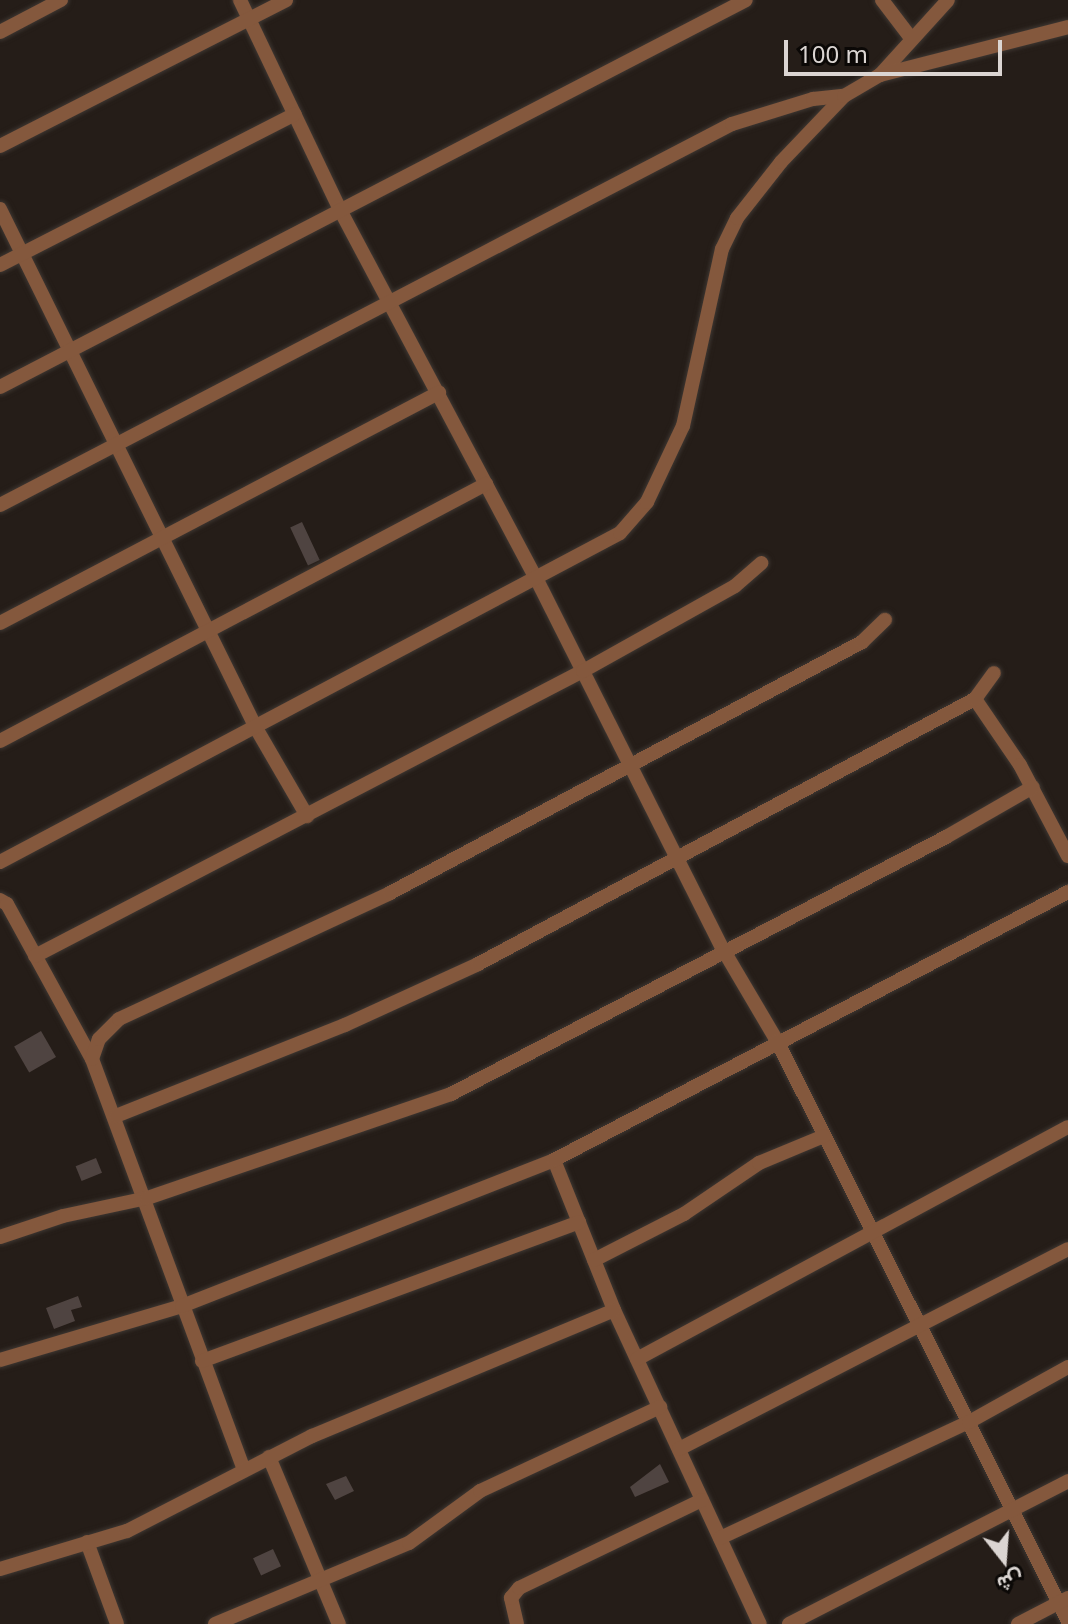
<!DOCTYPE html>
<meta charset="utf-8">
<style>
body{margin:0}
#map{position:relative;width:1068px;height:1624px;overflow:hidden;background:#251d18;font-family:"Noto Sans",Vazirmatn,sans-serif}
div>[style]{position:absolute}
[style*='--x']{left:calc(var(--x)*1px);top:calc(var(--y)*1px);width:calc(var(--w)*1px);rotate:calc(var(--a)*1deg)}
.building>*{inset:0;background:#4f4441;transform-origin:0 0}
.roads{filter:drop-shadow(0 0 2px #3e3732) drop-shadow(0 0 2px #3e3732)}
.minor>*{height:14px;margin:-7px;padding:0 7px;transform-origin:7px;border-radius:7px;background:#84583d}
span{translate:-50% -50%;white-space:nowrap;text-align:center;line-height:1.15;-webkit-text-stroke:7px #0b0806;paint-order:stroke}
.north{position:absolute;left:964px;top:1520px;width:80px;height:80px;-webkit-text-stroke:6px #0b0806;paint-order:stroke;rotate:163deg;font-size:22px;font-weight:700;line-height:32px;text-align:center;color:#dbd5d2}
.north::after{content:'';display:block;margin:auto;width:28px;height:36px;background:#dbd5d2;clip-path:polygon(50% 0,100% 100%,50% 72%,0 100%)}
.scale{position:absolute;left:784px;top:40px;width:218px;height:36px;box-sizing:border-box;border:4px solid #dbd5d2;border-top:0;padding-left:10px;font-size:24px;line-height:28px;white-space:nowrap;color:#dbd5d2;-webkit-text-stroke:6px #0b0806;paint-order:stroke}
</style>
<div id="map">
<div class="building">
<i style="left:302px;top:522px;width:42px;height:13px;rotate:65deg"></i>
<i style="left:41px;top:1031px;width:30px;height:31px;rotate:60deg"></i>
<i style="left:96px;top:1158px;width:16px;height:22px;rotate:68deg"></i>
<i style="clip-path:polygon(78px 1296px,82px 1307px,71px 1310px,75px 1321px,54px 1329px,46px 1308px)"></i>
<i style="clip-path:polygon(660px 1464px,669px 1482px,635px 1497px,630px 1487px)"></i>
<i style="clip-path:polygon(346px 1476px,354px 1491px,335px 1500px,326px 1484px)"></i>
<i style="left:273px;top:1549px;width:19px;height:22px;rotate:65deg"></i>
</div>
<div class="roads">
<div class="minor">
<i style="--x:240;--y:0;--w:230;--a:64.5"></i>
<i style="--x:339;--y:208;--w:419;--a:62"></i>
<i style="--x:536;--y:578;--w:418;--a:63.3"></i>
<i style="--x:724;--y:951;--w:104;--a:59.5"></i>
<i style="--x:777;--y:1041;--w:649;--a:63.36"></i>
<i style="--x:882;--y:0;--w:48;--a:52.7"></i>
<i style="--x:0;--y:32;--w:69;--a:-27.7"></i>
<i style="--x:880;--y:75;--w:101;--a:-47.8"></i>
<i style="--x:0;--y:146;--w:321;--a:-27"></i>
<i style="--x:0;--y:209;--w:579;--a:63.74"></i>
<i style="--x:256;--y:728;--w:102;--a:59.9"></i>
<i style="--x:0;--y:265;--w:331;--a:-27.1"></i>
<i style="--x:0;--y:387;--w:840;--a:-27.42"></i>
<i style="--x:0;--y:505;--w:825;--a:-27.5"></i>
<i style="--x:732;--y:124;--w:85;--a:-17.2"></i>
<i style="--x:813;--y:99;--w:31;--a:-6"></i>
<i style="--x:0;--y:623;--w:496;--a:-27.7"></i>
<i style="--x:975;--y:699;--w:80;--a:55.7"></i>
<i style="--x:1020;--y:765;--w:103;--a:62.2"></i>
<i style="--x:0;--y:741;--w:550;--a:-27.87"></i>
<i style="--x:0;--y:862;--w:702;--a:-27.95"></i>
<i style="--x:620;--y:533;--w:41;--a:-48.9"></i>
<i style="--x:647;--y:502;--w:84;--a:-64.7"></i>
<i style="--x:683;--y:426;--w:181;--a:-77.6"></i>
<i style="--x:722;--y:249;--w:34;--a:-64"></i>
<i style="--x:737;--y:218;--w:71;--a:-51.8"></i>
<i style="--x:781;--y:162;--w:91;--a:-46.3"></i>
<i style="--x:844;--y:96;--w:42;--a:-30.3"></i>
<i style="--x:880;--y:75;--w:194;--a:-14.3"></i>
<i style="--x:0;--y:900;--w:8;--a:30"></i>
<i style="--x:7;--y:904;--w:177;--a:61.3"></i>
<i style="--x:92;--y:1059;--w:437;--a:69.7"></i>
<i style="--x:35;--y:956;--w:618;--a:-27.48"></i>
<i style="--x:583;--y:671;--w:174;--a:-29.2"></i>
<i style="--x:735;--y:586;--w:35;--a:-41"></i>
<i style="--x:92;--y:1059;--w:21;--a:-71"></i>
<i style="--x:99;--y:1039;--w:28;--a:-45"></i>
<i style="--x:119;--y:1019;--w:299;--a:-24.9"></i>
<i style="--x:390;--y:893;--w:535;--a:-28"></i>
<i style="--x:862;--y:642;--w:32;--a:-44"></i>
<i style="--x:116;--y:1116;--w:246;--a:-21.7"></i>
<i style="--x:345;--y:1025;--w:146;--a:-24.6"></i>
<i style="--x:478;--y:964;--w:563;--a:-28.07"></i>
<i style="--x:975;--y:699;--w:32;--a:-54"></i>
<i style="--x:554;--y:1160;--w:162;--a:68.2"></i>
<i style="--x:614;--y:1310;--w:346;--a:65.1"></i>
<i style="--x:0;--y:1237;--w:66;--a:-18.4"></i>
<i style="--x:63;--y:1216;--w:86;--a:-12.1"></i>
<i style="--x:147;--y:1198;--w:321;--a:-18.9"></i>
<i style="--x:451;--y:1094;--w:558;--a:-27.44"></i>
<i style="--x:946;--y:837;--w:100;--a:-29.9"></i>
<i style="--x:594;--y:1260;--w:101;--a:-27.1"></i>
<i style="--x:684;--y:1214;--w:91;--a:-34.2"></i>
<i style="--x:759;--y:1163;--w:70;--a:-22.6"></i>
<i style="--x:637;--y:1359;--w:489;--a:-28.3"></i>
<i style="--x:0;--y:1360;--w:190;--a:-16.5"></i>
<i style="--x:182;--y:1306;--w:400;--a:-21.4"></i>
<i style="--x:554;--y:1160;--w:580;--a:-27.54"></i>
<i style="--x:202;--y:1361;--w:402;--a:-20.2"></i>
<i style="--x:679;--y:1449;--w:437;--a:-27.2"></i>
<i style="--x:269;--y:1457;--w:181;--a:67.3"></i>
<i style="--x:720;--y:1538;--w:275;--a:-25"></i>
<i style="--x:969;--y:1422;--w:113;--a:-29.1"></i>
<i style="--x:87;--y:1542;--w:87;--a:69.9"></i>
<i style="--x:0;--y:1569;--w:133;--a:-16.7"></i>
<i style="--x:127;--y:1531;--w:208;--a:-27.2"></i>
<i style="--x:312;--y:1436;--w:327;--a:-22.6"></i>
<i style="--x:215;--y:1624;--w:210;--a:-22.7"></i>
<i style="--x:409;--y:1543;--w:88;--a:-36.2"></i>
<i style="--x:480;--y:1491;--w:199;--a:-25"></i>
<i style="--x:517;--y:1624;--w:27;--a:-103"></i>
<i style="--x:511;--y:1598;--w:13;--a:-51"></i>
<i style="--x:519;--y:1588;--w:203;--a:-25.7"></i>
<i style="--x:789;--y:1624;--w:314;--a:-27.1"></i>
<i style="--x:1018;--y:1624;--w:56;--a:-27.5"></i>
</div>
</div>
<div class="north">ش</div>
<div class="scale">100 m</div>
</div>
